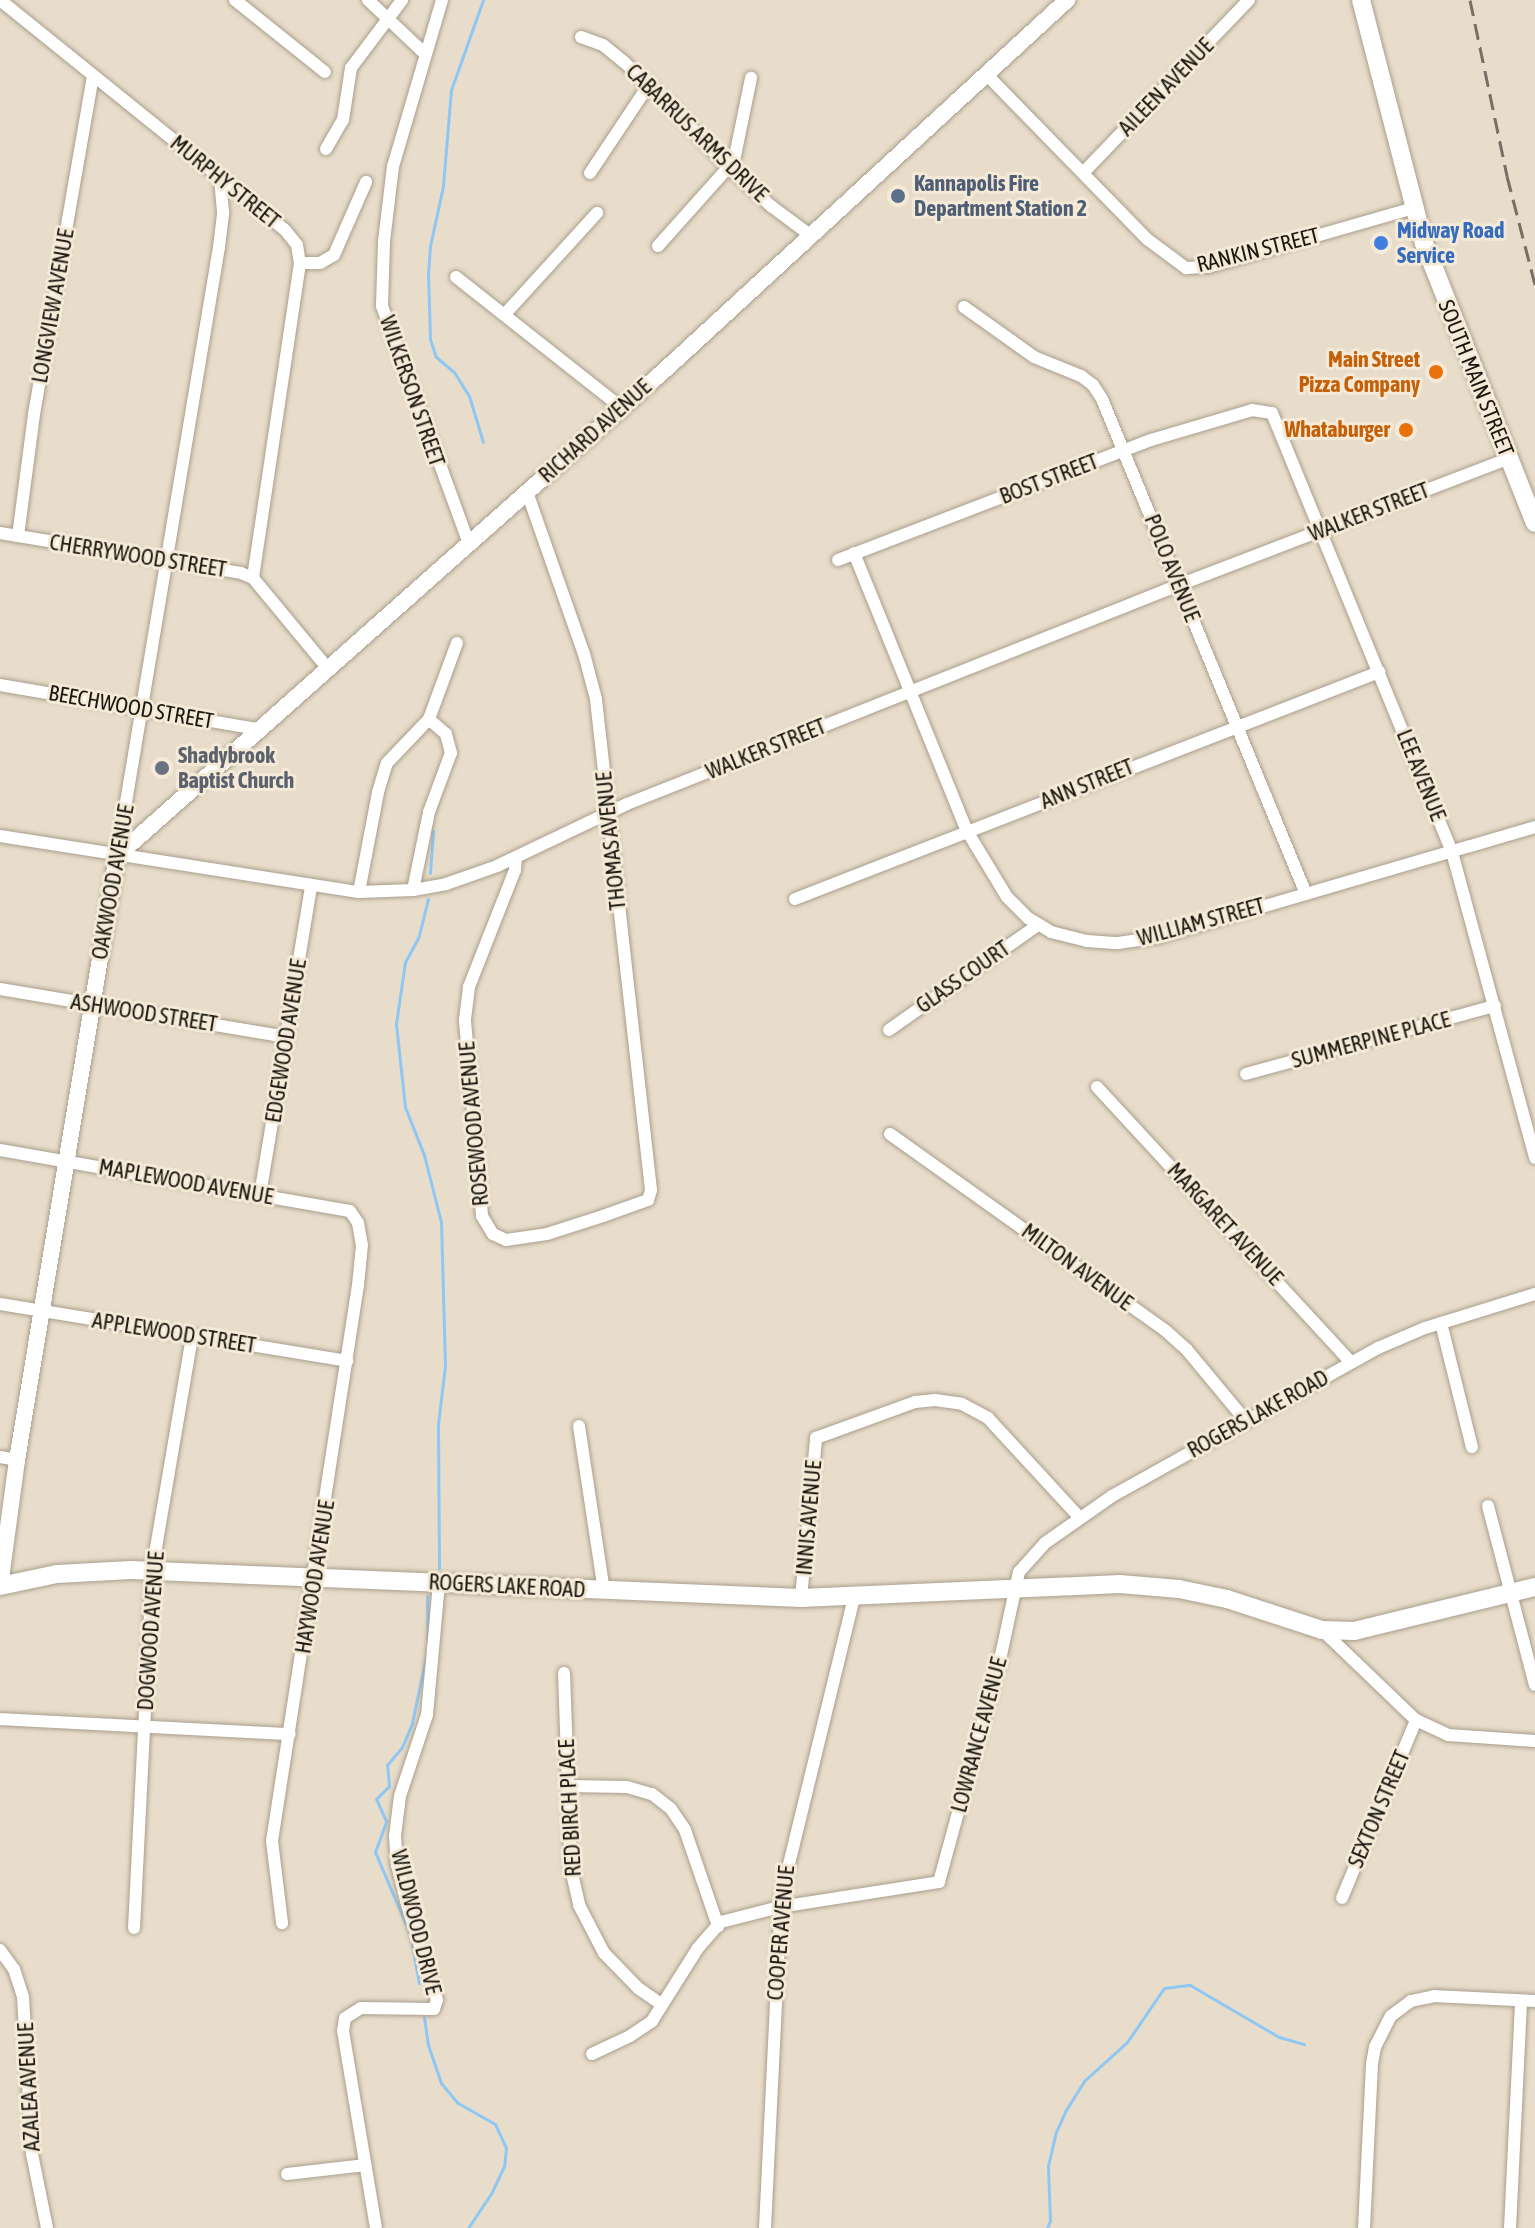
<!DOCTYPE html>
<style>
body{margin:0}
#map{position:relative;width:1535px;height:2228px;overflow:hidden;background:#e8ddca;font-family:"Asap Condensed",sans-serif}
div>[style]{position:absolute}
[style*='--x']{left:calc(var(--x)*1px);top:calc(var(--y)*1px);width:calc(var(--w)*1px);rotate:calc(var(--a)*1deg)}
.stream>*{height:3px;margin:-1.5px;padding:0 1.5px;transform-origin:1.5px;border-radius:1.5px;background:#8ec7f4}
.roads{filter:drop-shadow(0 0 2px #a99e8c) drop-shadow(0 0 2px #a99e8c)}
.minor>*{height:12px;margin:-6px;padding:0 6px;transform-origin:6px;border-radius:6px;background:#fff}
.tertiary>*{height:16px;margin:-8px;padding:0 8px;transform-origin:8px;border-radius:8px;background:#fff}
.secondary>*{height:18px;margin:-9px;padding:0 9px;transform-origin:9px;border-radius:9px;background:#fff}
.rail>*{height:3px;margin-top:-1.5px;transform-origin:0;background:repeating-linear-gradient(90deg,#766f63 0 16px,transparent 0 24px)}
.dots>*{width:22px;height:22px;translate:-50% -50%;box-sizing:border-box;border:4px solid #f5ead7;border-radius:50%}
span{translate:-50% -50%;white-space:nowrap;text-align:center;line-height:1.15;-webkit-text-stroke:6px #f5ead7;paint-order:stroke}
.street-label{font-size:22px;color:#1b1710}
.service-label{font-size:22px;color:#4e5e75;font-weight:700}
.left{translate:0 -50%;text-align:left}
.shop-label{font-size:22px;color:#366cbe;font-weight:700}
.food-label{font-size:22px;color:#c56008;font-weight:700}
.right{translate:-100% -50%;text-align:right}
.worship-label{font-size:22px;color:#5b616d;font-weight:700}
</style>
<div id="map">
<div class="stream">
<i style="--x:483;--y:0;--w:96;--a:109.6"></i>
<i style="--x:451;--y:90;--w:96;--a:94.8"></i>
<i style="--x:443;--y:186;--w:61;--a:102.2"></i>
<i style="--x:430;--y:246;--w:28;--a:94"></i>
<i style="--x:428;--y:274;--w:65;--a:88.2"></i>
<i style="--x:430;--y:339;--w:19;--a:72"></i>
<i style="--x:436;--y:357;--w:23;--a:40"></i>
<i style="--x:454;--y:372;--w:28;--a:58"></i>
<i style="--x:469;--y:396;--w:48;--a:73.1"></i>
<i style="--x:430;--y:873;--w:42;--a:-85.9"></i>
<i style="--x:428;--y:899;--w:38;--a:104"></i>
<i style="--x:419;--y:936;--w:30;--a:118"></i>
<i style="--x:405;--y:962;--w:63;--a:98.3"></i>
<i style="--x:396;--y:1024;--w:83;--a:83.8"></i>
<i style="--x:405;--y:1107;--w:52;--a:68.4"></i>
<i style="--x:424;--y:1155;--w:69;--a:75.8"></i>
<i style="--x:441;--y:1222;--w:144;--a:88.4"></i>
<i style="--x:445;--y:1366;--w:58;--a:96.9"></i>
<i style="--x:438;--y:1424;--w:144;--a:89.6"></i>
<i style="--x:427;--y:1596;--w:48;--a:88.8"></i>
<i style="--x:419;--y:1983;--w:50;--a:-100.4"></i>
<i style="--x:410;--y:1934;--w:89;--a:-113.1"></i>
<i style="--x:375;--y:1852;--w:33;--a:-70"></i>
<i style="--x:386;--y:1821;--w:24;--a:-114"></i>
<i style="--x:376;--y:1799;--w:18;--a:-45"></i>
<i style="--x:389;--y:1786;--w:21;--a:-95"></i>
<i style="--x:387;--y:1765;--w:23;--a:-50"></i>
<i style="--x:402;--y:1747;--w:26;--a:-67"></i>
<i style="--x:412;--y:1723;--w:73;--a:-78.1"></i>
<i style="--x:424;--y:2017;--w:28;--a:82"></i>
<i style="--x:428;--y:2045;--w:40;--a:71.1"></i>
<i style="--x:441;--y:2083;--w:26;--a:50"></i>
<i style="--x:458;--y:2103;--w:43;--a:29.6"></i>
<i style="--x:495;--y:2124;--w:26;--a:65"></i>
<i style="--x:506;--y:2148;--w:18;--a:96"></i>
<i style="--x:504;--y:2166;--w:29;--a:115"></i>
<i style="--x:492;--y:2192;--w:43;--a:123.7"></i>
<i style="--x:1047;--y:2228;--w:8;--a:-67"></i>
<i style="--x:1050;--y:2221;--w:55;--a:-92.1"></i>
<i style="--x:1048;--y:2166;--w:35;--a:-77"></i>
<i style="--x:1056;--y:2132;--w:24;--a:-66"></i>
<i style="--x:1066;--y:2110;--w:34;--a:-58"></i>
<i style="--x:1084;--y:2081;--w:58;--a:-42.2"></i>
<i style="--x:1127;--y:2042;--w:65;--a:-55.6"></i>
<i style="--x:1164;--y:1988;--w:26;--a:-7"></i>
<i style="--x:1190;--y:1985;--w:103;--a:30.3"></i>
<i style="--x:1279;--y:2037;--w:26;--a:16"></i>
</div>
<div class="roads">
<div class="minor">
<i style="--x:0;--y:0;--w:366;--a:38.9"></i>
<i style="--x:285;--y:230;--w:19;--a:51"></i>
<i style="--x:297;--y:245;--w:18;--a:81"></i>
<i style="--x:300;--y:263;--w:318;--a:98.5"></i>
<i style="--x:235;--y:0;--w:115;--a:38.7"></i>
<i style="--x:368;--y:0;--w:77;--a:43.4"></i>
<i style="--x:442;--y:0;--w:173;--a:106.4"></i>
<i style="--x:393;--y:166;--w:77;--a:96.8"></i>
<i style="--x:384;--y:242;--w:64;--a:91.8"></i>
<i style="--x:382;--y:306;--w:253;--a:69.9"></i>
<i style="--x:581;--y:37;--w:23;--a:20"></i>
<i style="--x:603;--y:45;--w:27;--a:39"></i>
<i style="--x:624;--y:62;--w:73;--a:43.3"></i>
<i style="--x:677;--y:112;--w:67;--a:47.4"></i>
<i style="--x:722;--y:161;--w:67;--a:42.6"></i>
<i style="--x:771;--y:206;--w:49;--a:36.6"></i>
<i style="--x:986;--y:74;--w:231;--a:45.7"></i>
<i style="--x:1147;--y:239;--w:49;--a:36.6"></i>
<i style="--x:1186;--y:268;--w:22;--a:-3"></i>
<i style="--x:1208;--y:267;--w:214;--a:-16"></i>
<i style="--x:326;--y:149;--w:34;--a:-60"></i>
<i style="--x:343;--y:120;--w:53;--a:-81.3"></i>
<i style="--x:351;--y:68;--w:85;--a:-53.1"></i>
<i style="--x:590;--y:173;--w:105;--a:-56.3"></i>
<i style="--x:1083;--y:173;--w:240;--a:-46.2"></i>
<i style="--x:658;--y:246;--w:114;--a:-48.2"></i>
<i style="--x:734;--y:161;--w:85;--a:-78.4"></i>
<i style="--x:300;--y:263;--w:20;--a:0"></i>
<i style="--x:320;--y:263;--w:16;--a:-30"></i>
<i style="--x:334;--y:255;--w:80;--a:-66.3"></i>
<i style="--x:456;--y:277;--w:211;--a:38.3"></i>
<i style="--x:964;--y:307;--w:86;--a:35.5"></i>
<i style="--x:1034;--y:357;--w:51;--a:22"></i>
<i style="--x:1081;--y:376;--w:15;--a:37"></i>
<i style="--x:1093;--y:385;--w:17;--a:57"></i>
<i style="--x:1102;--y:399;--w:535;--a:67.6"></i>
<i style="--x:505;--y:314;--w:137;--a:-47.7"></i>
<i style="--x:0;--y:533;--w:244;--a:9.4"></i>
<i style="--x:241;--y:573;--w:13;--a:23"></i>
<i style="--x:253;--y:578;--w:119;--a:50.4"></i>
<i style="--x:18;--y:536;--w:123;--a:-82.5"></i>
<i style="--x:34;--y:414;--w:342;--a:-80.1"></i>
<i style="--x:854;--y:553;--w:300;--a:67.9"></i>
<i style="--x:967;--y:831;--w:77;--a:58.8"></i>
<i style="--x:1007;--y:897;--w:30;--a:45"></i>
<i style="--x:1028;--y:918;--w:27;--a:31"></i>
<i style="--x:1051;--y:932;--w:37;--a:14"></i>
<i style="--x:1087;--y:941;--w:31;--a:4"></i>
<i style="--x:1118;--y:943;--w:41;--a:-8.3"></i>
<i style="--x:1159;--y:937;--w:392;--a:-16.3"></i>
<i style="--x:838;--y:560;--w:335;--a:-21"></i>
<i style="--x:1151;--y:440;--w:105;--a:-16.5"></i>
<i style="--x:1252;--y:410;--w:20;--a:9"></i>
<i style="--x:1272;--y:413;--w:474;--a:67.7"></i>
<i style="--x:1452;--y:852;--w:317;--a:74.8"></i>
<i style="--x:0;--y:685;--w:266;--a:9.7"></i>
<i style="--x:0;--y:836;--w:363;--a:8.9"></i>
<i style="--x:359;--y:892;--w:54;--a:-2.1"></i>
<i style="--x:413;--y:890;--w:34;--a:-10"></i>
<i style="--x:446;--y:884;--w:54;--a:-19.4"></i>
<i style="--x:497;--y:866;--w:144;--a:-25.5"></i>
<i style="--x:627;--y:804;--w:594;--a:-21.64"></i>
<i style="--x:1179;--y:585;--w:354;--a:-21"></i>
<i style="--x:117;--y:856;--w:617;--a:-80.49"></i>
<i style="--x:219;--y:247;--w:35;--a:-83"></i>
<i style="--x:223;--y:212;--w:33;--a:-95"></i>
<i style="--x:516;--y:858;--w:12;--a:95"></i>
<i style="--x:515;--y:870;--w:126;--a:111.5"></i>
<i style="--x:469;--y:987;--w:34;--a:97"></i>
<i style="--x:465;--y:1021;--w:196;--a:85"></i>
<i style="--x:482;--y:1216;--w:21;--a:59"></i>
<i style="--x:493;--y:1234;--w:14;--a:25"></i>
<i style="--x:506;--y:1240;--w:41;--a:-8.3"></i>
<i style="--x:547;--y:1234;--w:59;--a:-17.8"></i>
<i style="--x:603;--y:1216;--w:48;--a:-19.6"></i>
<i style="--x:648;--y:1200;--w:10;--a:-73"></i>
<i style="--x:651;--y:1190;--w:494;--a:-96.4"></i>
<i style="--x:596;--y:699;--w:47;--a:-104.9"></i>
<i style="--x:584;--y:654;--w:172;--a:-109.4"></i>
<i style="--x:413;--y:890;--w:80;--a:-78.4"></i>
<i style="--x:429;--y:812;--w:63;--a:-69.6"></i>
<i style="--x:451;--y:753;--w:20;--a:-105"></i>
<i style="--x:446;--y:734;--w:23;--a:-139"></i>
<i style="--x:359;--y:892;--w:102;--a:-79.2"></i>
<i style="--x:378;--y:792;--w:30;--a:-73"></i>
<i style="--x:387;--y:763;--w:61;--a:-46.3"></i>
<i style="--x:429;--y:719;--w:81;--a:-69.8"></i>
<i style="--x:795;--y:899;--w:627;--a:-21.24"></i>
<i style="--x:0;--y:989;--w:291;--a:9.5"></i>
<i style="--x:889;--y:1030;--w:182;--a:-35.2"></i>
<i style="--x:1246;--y:1074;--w:258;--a:-15.3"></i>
<i style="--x:1097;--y:1087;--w:374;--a:47.3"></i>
<i style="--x:890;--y:1134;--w:339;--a:35.5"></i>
<i style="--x:1166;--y:1331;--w:28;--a:42"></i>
<i style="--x:1187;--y:1350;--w:92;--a:50.3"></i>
<i style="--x:0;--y:1150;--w:355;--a:9.9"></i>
<i style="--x:350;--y:1211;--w:14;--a:56"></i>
<i style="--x:358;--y:1223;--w:22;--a:80"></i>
<i style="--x:362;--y:1245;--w:40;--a:95.7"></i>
<i style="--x:358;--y:1285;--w:563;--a:98.79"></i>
<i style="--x:272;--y:1841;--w:83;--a:83"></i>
<i style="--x:260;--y:1195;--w:313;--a:-80.6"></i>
<i style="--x:0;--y:1304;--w:352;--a:9.3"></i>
<i style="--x:1441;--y:1323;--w:128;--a:76"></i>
<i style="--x:579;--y:1426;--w:167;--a:81.4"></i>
<i style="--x:0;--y:1457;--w:17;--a:10"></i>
<i style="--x:1488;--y:1506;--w:185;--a:75.3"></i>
<i style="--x:801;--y:1598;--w:161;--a:-84.6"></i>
<i style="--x:816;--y:1438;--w:105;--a:-20"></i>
<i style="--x:915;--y:1402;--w:20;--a:-6"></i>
<i style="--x:935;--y:1400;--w:27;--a:8"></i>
<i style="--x:962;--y:1404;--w:30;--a:28"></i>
<i style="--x:988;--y:1418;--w:134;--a:47.4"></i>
<i style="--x:1322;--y:1630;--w:130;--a:43.8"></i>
<i style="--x:1416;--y:1720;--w:35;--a:25"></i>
<i style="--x:1448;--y:1735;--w:87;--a:3.9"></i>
<i style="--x:564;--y:1673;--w:196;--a:88"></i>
<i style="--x:571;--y:1869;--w:37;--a:77"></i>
<i style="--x:579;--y:1905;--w:54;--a:62.5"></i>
<i style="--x:604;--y:1953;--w:49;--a:45.8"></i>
<i style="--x:638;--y:1988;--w:29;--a:35"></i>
<i style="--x:0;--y:1719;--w:290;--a:3"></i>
<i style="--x:568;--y:1786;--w:59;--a:1"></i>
<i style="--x:627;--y:1787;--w:26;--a:16"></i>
<i style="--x:652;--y:1794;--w:24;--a:38"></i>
<i style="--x:671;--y:1809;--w:25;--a:56"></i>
<i style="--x:685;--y:1830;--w:102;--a:71"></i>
<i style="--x:1342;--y:1898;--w:193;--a:-67.4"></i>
<i style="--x:134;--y:1928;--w:357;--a:-87.1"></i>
<i style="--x:152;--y:1571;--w:238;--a:-80.3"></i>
<i style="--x:0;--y:1950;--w:24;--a:54"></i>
<i style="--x:14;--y:1969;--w:29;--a:72"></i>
<i style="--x:23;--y:1997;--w:157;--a:86.7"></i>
<i style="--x:32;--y:2154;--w:76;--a:78.5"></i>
<i style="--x:592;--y:2054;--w:42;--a:-25.3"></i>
<i style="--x:630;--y:2036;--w:27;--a:-34"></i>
<i style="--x:652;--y:2021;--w:86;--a:-57.8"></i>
<i style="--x:698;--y:1948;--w:35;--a:-49"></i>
<i style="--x:721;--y:1922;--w:61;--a:-14.3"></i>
<i style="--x:780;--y:1907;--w:161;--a:-8.9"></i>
<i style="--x:939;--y:1882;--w:235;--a:-74.7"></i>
<i style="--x:1001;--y:1655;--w:85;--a:-77.8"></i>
<i style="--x:1019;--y:1572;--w:39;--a:-48"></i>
<i style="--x:1045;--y:1543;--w:82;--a:-35"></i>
<i style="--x:1112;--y:1496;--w:304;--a:-29.1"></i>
<i style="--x:1378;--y:1348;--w:51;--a:-23.1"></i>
<i style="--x:1425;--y:1328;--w:115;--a:-17.2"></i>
<i style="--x:287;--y:2174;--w:79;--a:-6.6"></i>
<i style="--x:376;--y:2228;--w:200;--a:-99.5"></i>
<i style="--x:343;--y:2031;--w:13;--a:-81"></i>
<i style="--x:345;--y:2018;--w:19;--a:-32"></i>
<i style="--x:361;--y:2008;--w:73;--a:0.8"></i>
<i style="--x:434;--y:2009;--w:9;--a:-72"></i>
<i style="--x:437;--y:2000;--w:101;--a:-107.4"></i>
<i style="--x:407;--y:1904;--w:40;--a:-104.4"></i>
<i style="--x:397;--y:1865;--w:29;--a:-94"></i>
<i style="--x:395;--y:1836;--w:40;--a:-82.9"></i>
<i style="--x:400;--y:1796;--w:85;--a:-71.6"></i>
<i style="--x:427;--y:1715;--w:133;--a:-84.8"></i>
<i style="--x:765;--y:2228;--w:331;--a:-87.2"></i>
<i style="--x:781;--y:1897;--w:309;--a:-76.3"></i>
<i style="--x:1364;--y:2228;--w:164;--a:-87.2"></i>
<i style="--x:1372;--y:2064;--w:17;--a:-80"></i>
<i style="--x:1375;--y:2047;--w:35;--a:-63"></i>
<i style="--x:1391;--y:2016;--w:25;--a:-37"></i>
<i style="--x:1411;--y:2001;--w:24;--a:-12"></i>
<i style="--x:1434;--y:1996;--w:101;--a:2.8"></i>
<i style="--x:1510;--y:2228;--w:227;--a:-87.2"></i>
</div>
<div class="tertiary">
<i style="--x:0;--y:1586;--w:127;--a:-82.3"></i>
<i style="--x:17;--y:1460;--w:612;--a:-80.6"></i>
<i style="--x:117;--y:856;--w:735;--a:-41.58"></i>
<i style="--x:667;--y:368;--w:544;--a:-42.61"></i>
</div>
<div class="secondary">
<i style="--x:1361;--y:0;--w:251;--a:75.5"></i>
<i style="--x:1424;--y:243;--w:301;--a:68.4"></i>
<i style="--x:0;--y:1586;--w:58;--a:-11.9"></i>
<i style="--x:57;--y:1574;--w:74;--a:-3.1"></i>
<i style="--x:131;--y:1570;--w:671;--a:2.39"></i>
<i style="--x:801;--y:1598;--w:319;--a:-2.5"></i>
<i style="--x:1120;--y:1584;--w:59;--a:4.8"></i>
<i style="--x:1179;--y:1589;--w:49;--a:11.8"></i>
<i style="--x:1227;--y:1599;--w:100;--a:18.1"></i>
<i style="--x:1322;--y:1630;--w:32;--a:2"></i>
<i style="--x:1354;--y:1631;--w:186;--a:-13.7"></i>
</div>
</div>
<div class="rail">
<i style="--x:1470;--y:0;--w:180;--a:78.1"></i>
<i style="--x:1507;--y:176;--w:112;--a:75.5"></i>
</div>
<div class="dots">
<i style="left:898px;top:196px;background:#5c6f8a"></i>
<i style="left:1381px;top:243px;background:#3f7fe0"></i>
<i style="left:1436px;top:372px;background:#e8710a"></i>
<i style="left:1406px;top:430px;background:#e8710a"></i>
<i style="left:162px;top:768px;background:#6b7280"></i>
</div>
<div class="street-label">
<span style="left:1166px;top:87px;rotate:-46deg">AILEEN AVENUE</span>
<span style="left:697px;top:133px;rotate:44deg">CABARRUS ARMS DRIVE</span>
<span style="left:225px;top:182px;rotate:39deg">MURPHY STREET</span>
<span style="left:1258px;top:250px;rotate:-14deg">RANKIN STREET</span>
<span style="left:53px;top:306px;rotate:-80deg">LONGVIEW AVENUE</span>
<span style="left:1476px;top:378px;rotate:68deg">SOUTH MAIN STREET</span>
<span style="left:412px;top:391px;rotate:71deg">WILKERSON STREET</span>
<span style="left:595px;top:431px;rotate:-42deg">RICHARD AVENUE</span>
<span style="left:1049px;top:479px;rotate:-21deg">BOST STREET</span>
<span style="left:1369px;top:512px;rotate:-21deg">WALKER STREET</span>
<span style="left:138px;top:556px;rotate:9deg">CHERRYWOOD STREET</span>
<span style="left:1172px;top:568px;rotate:68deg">POLO AVENUE</span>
<span style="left:131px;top:707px;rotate:10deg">BEECHWOOD STREET</span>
<span style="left:766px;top:749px;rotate:-22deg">WALKER STREET</span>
<span style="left:1421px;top:775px;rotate:68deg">LEE AVENUE</span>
<span style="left:1087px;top:784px;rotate:-22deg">ANN STREET</span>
<span style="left:611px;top:841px;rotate:-96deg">THOMAS AVENUE</span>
<span style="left:113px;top:882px;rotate:-80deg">OAKWOOD AVENUE</span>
<span style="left:1201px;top:922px;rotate:-15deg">WILLIAM STREET</span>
<span style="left:963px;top:977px;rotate:-35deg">GLASS COURT</span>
<span style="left:144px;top:1013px;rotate:9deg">ASHWOOD STREET</span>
<span style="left:1371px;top:1040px;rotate:-15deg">SUMMERPINE PLACE</span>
<span style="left:286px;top:1041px;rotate:-81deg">EDGEWOOD AVENUE</span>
<span style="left:474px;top:1124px;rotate:-95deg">ROSEWOOD AVENUE</span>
<span style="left:186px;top:1182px;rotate:10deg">MAPLEWOOD AVENUE</span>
<span style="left:1225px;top:1224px;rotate:47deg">MARGARET AVENUE</span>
<span style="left:1077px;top:1267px;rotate:36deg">MILTON AVENUE</span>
<span style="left:174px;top:1333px;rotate:9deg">APPLEWOOD STREET</span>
<span style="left:1258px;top:1414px;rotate:-29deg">ROGERS LAKE ROAD</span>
<span style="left:809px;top:1518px;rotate:-85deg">INNIS AVENUE</span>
<span style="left:315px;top:1577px;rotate:-81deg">HAYWOOD AVENUE</span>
<span style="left:507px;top:1586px;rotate:3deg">ROGERS LAKE ROAD</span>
<span style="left:151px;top:1631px;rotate:-86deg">DOGWOOD AVENUE</span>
<span style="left:979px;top:1735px;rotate:-75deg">LOWRANCE AVENUE</span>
<span style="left:570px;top:1808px;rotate:-93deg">RED BIRCH PLACE</span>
<span style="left:1379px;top:1809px;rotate:-67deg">SEXTON STREET</span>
<span style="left:416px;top:1922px;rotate:76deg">WILDWOOD DRIVE</span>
<span style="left:781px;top:1933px;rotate:-85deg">COOPER AVENUE</span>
<span style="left:29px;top:2087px;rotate:-93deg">AZALEA AVENUE</span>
</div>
<div class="service-label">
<span class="left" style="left:914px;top:196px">Kannapolis Fire<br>Department Station 2</span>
</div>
<div class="shop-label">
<span class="left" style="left:1397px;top:243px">Midway Road<br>Service</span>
</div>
<div class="food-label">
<span class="right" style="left:1420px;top:372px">Main Street<br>Pizza Company</span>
<span class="right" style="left:1390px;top:430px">Whataburger</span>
</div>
<div class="worship-label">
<span class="left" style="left:178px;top:768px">Shadybrook<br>Baptist Church</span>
</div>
</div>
